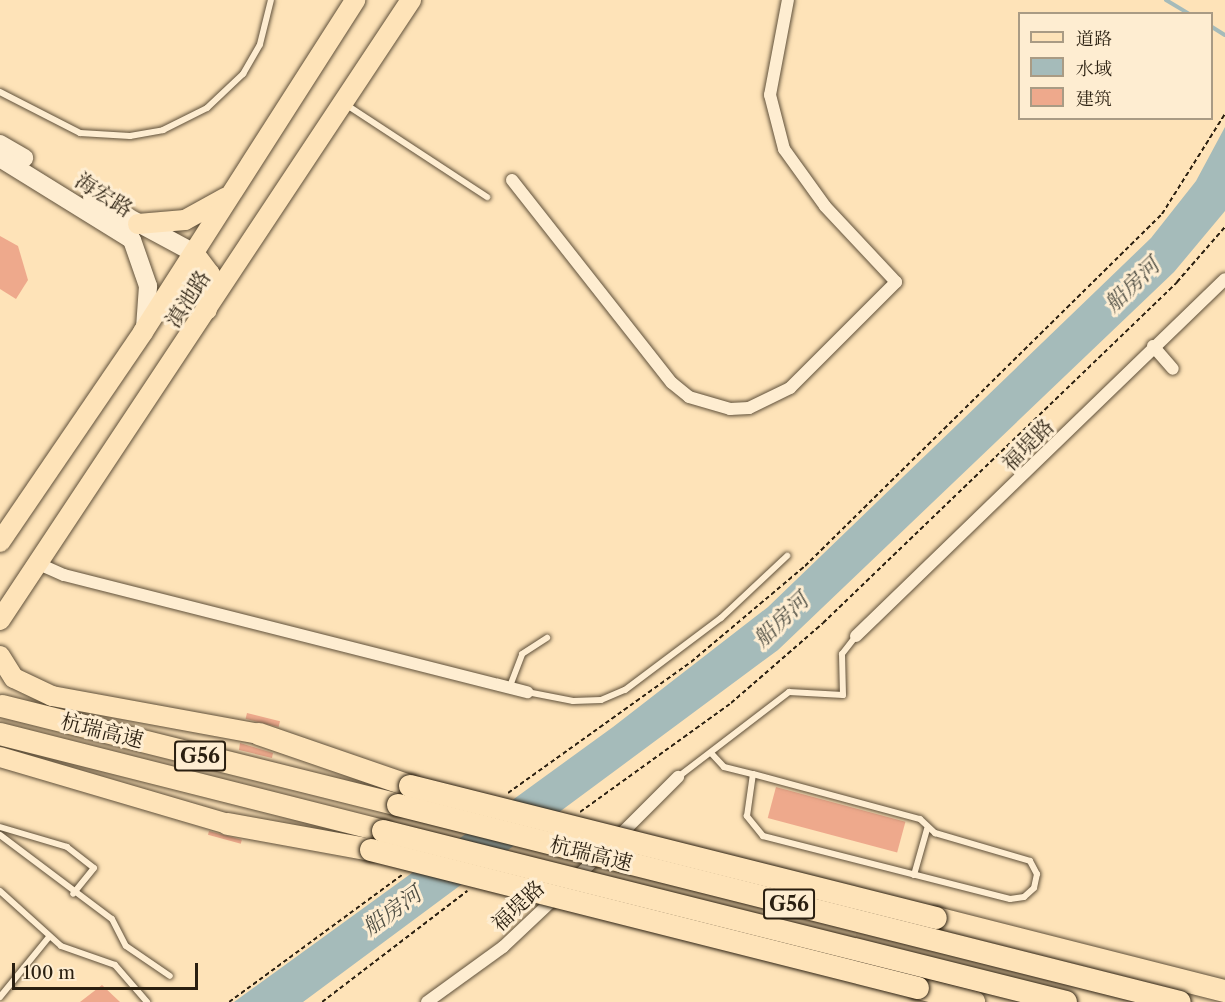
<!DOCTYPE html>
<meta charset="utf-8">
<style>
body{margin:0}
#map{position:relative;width:1225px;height:1002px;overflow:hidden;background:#fee3b8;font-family:"Libre Caslon Text","Noto Serif SC",serif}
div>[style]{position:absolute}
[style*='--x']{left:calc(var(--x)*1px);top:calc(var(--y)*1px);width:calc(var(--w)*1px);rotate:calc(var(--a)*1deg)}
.water>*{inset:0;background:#a5bbba}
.stream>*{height:4px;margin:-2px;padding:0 2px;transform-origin:2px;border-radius:2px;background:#a5bbba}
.building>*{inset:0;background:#eea98c;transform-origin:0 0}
.path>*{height:2px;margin-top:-1px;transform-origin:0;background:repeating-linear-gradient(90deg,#2a1f10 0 4.5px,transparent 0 7.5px)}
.roads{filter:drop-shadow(0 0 2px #5f503a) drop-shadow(0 0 2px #5f503a)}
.service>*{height:6px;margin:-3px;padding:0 3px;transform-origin:3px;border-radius:3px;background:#feedd1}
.minor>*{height:12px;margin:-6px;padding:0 6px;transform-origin:6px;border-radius:6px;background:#feedd1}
.secondary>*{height:18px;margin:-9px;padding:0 9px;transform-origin:9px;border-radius:9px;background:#feedd1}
.primary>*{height:20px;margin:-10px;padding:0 10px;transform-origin:10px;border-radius:10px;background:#fee3b8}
.motorway>*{height:22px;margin:-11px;padding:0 11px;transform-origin:11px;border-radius:11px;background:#fee3b8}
.bridges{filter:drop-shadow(0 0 2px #2a1f10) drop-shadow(0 0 2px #2a1f10)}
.motorway-bridge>*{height:22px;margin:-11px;padding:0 11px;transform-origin:11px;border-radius:11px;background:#fee3b8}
span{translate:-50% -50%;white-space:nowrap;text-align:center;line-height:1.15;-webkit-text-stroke:6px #feedd1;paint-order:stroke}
.shield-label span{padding:2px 4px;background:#feedd1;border:2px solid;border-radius:4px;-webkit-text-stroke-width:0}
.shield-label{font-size:20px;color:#2a1f10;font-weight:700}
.street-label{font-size:21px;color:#2a1f10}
.water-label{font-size:22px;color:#4f4e43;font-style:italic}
.legend{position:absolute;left:1018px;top:12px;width:195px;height:108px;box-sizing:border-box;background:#feedd1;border:2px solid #a99b84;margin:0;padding:8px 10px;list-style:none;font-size:18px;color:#2a1f10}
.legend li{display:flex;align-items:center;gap:12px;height:30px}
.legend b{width:30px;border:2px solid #a99b84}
.scale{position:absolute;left:12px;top:963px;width:186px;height:27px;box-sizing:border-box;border:3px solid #2a1f10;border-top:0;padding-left:8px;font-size:18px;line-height:21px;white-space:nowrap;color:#2a1f10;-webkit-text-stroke:4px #feedd1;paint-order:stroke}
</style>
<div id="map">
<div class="water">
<i style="clip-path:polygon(1225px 127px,1225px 211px,1174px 272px,778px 650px,303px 1002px,234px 1002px,613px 727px,768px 607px,1151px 238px,1196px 181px)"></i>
</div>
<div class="stream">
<i style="--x:1166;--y:0;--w:27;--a:31"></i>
<i style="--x:1212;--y:27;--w:15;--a:32"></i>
</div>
<div class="building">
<i style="clip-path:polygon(0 236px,18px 246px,28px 280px,16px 299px,0 289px)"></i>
<i style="left:247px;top:713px;width:34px;height:6px;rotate:14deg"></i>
<i style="clip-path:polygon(240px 743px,273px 753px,272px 758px,239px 750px)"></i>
<i style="left:776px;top:787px;width:134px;height:32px;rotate:15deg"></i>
<i style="left:209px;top:831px;width:34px;height:4px;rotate:15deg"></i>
<i style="clip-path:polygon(102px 985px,120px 1002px,80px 1002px)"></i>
</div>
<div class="path">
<i style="--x:508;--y:793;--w:225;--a:-35.6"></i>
<i style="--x:691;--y:662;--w:149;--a:-40.1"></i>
<i style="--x:805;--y:566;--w:501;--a:-44.6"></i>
<i style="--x:1162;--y:214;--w:118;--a:-57.8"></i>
<i style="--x:580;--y:812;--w:186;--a:-35.8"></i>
<i style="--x:731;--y:703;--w:122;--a:-41"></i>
<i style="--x:823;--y:623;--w:492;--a:-43.9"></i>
<i style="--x:1177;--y:282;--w:73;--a:-48.9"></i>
<i style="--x:229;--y:1002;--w:215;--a:-36.3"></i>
<i style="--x:322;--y:1002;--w:183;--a:-37.4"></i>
</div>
<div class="roads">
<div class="service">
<i style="--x:0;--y:92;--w:90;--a:27.1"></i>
<i style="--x:80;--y:133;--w:50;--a:3.4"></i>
<i style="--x:130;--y:136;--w:34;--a:-10"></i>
<i style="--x:163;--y:130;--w:49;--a:-26.6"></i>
<i style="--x:207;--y:108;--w:50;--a:-43.4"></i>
<i style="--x:243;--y:74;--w:34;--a:-60"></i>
<i style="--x:260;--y:44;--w:45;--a:-76"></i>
<i style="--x:345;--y:104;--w:170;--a:33.2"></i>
<i style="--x:510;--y:686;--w:34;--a:-69"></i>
<i style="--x:522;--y:654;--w:30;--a:-33"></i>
<i style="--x:527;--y:692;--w:47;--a:11.1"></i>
<i style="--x:573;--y:701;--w:28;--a:-2"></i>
<i style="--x:601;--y:700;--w:26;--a:-23"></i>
<i style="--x:625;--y:690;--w:120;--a:-36.9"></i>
<i style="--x:721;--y:618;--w:91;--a:-43.2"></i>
<i style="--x:711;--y:753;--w:19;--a:47"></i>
<i style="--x:724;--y:767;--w:30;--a:14"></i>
<i style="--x:753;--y:774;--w:173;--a:15.1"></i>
<i style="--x:920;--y:819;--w:21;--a:43"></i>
<i style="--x:935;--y:833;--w:99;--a:16.4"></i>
<i style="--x:1030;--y:861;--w:15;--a:62"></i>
<i style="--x:1037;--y:874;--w:14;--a:102"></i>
<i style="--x:1034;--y:888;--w:13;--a:138"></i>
<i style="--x:1024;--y:897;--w:14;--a:172"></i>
<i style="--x:1010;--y:899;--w:255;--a:-165.7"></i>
<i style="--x:763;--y:836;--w:26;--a:-129"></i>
<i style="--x:747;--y:816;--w:42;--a:-81.9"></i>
<i style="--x:678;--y:777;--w:140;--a:-37.4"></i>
<i style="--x:789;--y:692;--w:54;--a:3.2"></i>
<i style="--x:843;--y:695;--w:41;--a:-91.4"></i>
<i style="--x:842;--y:654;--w:23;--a:-52"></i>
<i style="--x:0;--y:827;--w:70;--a:16.6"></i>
<i style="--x:67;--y:847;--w:34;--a:38"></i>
<i style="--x:94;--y:868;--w:33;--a:129"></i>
<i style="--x:0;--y:835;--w:140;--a:36.9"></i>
<i style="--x:112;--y:919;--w:30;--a:63"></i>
<i style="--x:126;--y:946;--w:53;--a:34.3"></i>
<i style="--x:914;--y:875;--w:48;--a:-74.2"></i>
<i style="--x:0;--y:891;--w:82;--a:42"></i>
<i style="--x:61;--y:946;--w:57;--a:19.4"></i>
<i style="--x:115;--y:965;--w:49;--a:49.1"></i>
<i style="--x:0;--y:997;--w:77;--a:-50.8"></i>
</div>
<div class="minor">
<i style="--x:512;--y:180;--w:258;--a:51.8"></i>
<i style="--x:672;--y:383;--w:22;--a:39"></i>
<i style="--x:689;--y:397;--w:43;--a:16.3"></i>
<i style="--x:730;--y:409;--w:19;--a:-3"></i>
<i style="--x:749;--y:408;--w:46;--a:-26"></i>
<i style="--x:790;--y:388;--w:150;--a:-45"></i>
<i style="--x:896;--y:282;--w:104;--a:-133.1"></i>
<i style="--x:825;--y:206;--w:70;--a:-125.7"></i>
<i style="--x:784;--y:149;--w:56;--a:-104.5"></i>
<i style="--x:770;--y:95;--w:97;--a:-79.3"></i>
<i style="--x:1153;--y:346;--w:30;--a:49"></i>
<i style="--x:39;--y:564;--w:27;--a:24"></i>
<i style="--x:64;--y:575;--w:478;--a:14.2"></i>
<i style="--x:856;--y:636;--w:513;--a:-44.05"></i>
<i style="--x:616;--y:839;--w:88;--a:-45"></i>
<i style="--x:573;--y:881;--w:40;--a:-45"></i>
<i style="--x:427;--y:1002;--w:94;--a:-35.9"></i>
<i style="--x:503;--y:947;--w:76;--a:-43.4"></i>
</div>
<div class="secondary">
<i style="--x:0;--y:144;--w:28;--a:30"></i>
<i style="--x:0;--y:158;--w:155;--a:31.8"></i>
<i style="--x:132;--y:240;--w:49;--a:70.8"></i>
<i style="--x:148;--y:286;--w:42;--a:94.1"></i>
<i style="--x:92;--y:198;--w:116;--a:28.3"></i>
</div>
<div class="primary">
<i style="--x:138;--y:224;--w:47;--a:-4.9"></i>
<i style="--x:185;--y:220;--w:46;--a:-28.8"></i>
<i style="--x:194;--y:253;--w:26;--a:53"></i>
<i style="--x:210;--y:274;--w:36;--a:95"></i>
<i style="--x:0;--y:542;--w:254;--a:-55.7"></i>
<i style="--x:143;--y:332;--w:394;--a:-57.4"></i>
<i style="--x:0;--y:620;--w:744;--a:-56.46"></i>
<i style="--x:0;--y:656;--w:26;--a:58"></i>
<i style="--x:14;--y:678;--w:42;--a:25.3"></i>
<i style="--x:52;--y:696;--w:210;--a:10.4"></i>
<i style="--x:0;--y:757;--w:238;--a:16.4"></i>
</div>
<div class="motorway">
<i style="--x:2;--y:706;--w:408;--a:14"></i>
<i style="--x:0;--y:734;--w:395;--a:14.2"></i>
<i style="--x:259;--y:734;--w:160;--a:19"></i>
<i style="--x:228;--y:824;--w:145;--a:10.3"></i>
<i style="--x:936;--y:918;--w:298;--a:14.2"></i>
<i style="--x:918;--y:988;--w:58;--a:14"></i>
</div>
</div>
<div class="bridges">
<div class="motorway-bridge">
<i style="--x:410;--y:786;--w:542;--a:14.09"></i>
<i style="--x:398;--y:805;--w:806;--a:14.14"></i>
<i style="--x:383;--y:831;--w:704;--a:14.06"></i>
<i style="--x:371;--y:850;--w:564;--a:14.16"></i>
</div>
</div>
<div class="shield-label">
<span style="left:200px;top:756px">G56</span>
<span style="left:789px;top:904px">G56</span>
</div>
<div class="street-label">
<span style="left:104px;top:195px;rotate:32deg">海宏路</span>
<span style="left:188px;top:299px;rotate:-57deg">滇池路</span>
<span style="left:1028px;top:445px;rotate:-45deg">福堤路</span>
<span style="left:102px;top:731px;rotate:14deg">杭瑞高速</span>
<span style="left:591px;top:854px;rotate:14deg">杭瑞高速</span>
<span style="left:518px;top:906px;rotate:-43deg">福堤路</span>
</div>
<div class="water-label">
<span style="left:1132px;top:285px;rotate:-44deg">船房河</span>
<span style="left:781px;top:620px;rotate:-44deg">船房河</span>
<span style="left:392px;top:911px;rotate:-36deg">船房河</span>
</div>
<ul class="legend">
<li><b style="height:8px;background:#fee3b8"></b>道路</li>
<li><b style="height:16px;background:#a5bbba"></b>水域</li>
<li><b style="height:16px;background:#eea98c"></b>建筑</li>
</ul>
<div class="scale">100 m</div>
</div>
